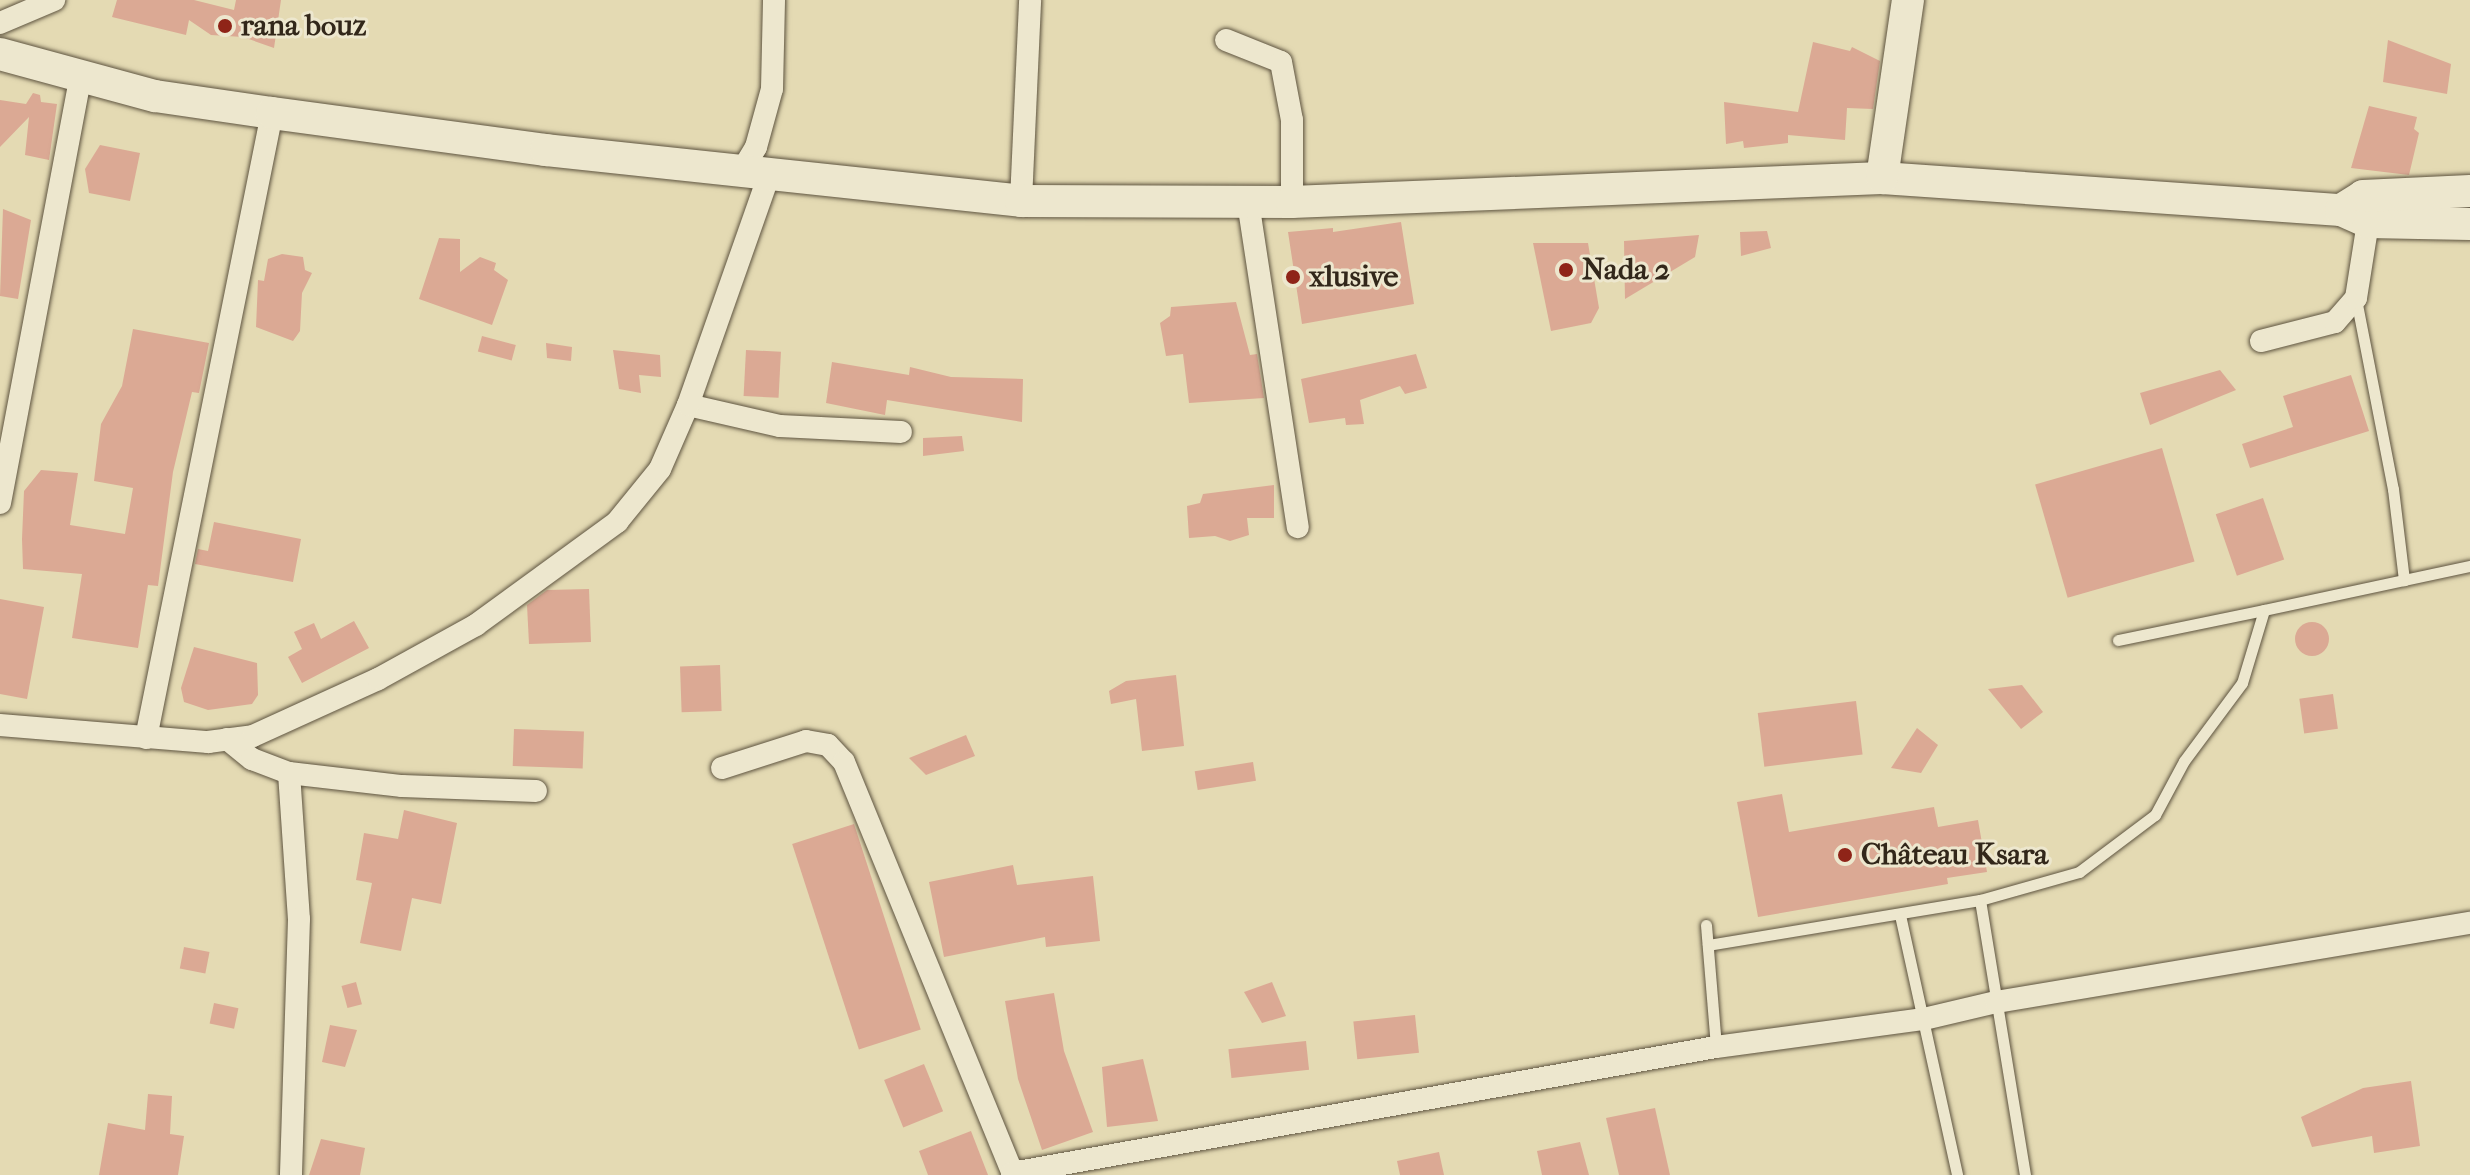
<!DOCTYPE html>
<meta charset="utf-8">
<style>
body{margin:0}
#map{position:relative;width:2470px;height:1175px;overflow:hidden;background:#e4dab3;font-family:"IM FELL French Canon",serif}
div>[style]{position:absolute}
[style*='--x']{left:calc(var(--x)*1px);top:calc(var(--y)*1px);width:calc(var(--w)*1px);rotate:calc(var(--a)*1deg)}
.building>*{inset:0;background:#dba994;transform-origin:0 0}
.round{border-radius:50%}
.roads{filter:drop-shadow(0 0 2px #5e5440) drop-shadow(0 0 2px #5e5440)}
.lane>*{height:11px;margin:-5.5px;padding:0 5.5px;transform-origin:5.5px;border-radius:5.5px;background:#ede7ce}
.street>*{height:22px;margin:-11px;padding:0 11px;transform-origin:11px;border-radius:11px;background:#ede7ce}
.secondary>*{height:32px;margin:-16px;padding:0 16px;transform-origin:16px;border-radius:16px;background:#ede7ce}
.dots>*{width:22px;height:22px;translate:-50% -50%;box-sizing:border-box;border:4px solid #ede7ce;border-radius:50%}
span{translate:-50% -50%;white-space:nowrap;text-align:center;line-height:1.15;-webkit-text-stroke:6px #ede7ce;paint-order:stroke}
.poi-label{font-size:30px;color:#32271a;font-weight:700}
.left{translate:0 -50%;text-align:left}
</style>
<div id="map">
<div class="building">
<i style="clip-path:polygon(117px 0,194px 0,234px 10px,236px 0,281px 0,274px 48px,243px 37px,211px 35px,189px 20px,186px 35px,112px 17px)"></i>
<i style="clip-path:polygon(2388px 40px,2451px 64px,2447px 94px,2383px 82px)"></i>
<i style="clip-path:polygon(1813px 42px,1850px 51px,1852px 47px,1880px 61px,1873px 109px,1847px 108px,1845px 140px,1788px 135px,1788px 143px,1744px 148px,1743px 141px,1726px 144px,1724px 102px,1798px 112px)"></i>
<i style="clip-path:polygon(33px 93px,40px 95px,41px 102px,57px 104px,49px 160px,25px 155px,29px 117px,0 147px,0 100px,26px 104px)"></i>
<i style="clip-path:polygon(2369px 106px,2417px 117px,2414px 129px,2419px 133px,2409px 175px,2351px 168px)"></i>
<i style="clip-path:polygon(100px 145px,140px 153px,130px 201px,89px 193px,85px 169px)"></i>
<i style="clip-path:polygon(3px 209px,31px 220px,18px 299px,0 296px)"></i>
<i style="clip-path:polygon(1401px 222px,1414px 304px,1302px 324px,1288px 232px,1333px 228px,1333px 232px)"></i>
<i style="clip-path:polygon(1767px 231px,1771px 248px,1741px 256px,1740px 232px)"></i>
<i style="clip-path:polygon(1699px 235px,1695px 257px,1625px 299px,1624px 241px)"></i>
<i style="clip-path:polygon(439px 238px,460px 239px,460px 272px,480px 257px,496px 263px,494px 270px,508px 280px,492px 325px,419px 299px)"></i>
<i style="clip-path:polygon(1533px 243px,1588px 243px,1599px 308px,1591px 323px,1551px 331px)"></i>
<i style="clip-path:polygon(282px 254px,303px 257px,305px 270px,312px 273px,302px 293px,300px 331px,293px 341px,256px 327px,258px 280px,264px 281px,268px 259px)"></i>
<i style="clip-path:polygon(1236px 302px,1250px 355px,1257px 354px,1264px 398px,1189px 403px,1183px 354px,1166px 356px,1160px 323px,1170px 316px,1171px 307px)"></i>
<i style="clip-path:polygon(133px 329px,209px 343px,199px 393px,192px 392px,173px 472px,158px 586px,148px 585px,138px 648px,72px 638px,82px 574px,23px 569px,22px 539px,24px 491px,41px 470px,78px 473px,70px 525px,125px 534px,133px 488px,94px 481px,101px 424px,122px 386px)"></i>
<i style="left:482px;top:336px;width:35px;height:16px;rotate:15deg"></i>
<i style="clip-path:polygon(546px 343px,572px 347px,571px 361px,547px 358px)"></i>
<i style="clip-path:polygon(613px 350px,660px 355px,661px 377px,639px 375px,641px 393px,619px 389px)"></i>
<i style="left:746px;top:350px;width:35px;height:46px;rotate:3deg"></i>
<i style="clip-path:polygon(1416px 354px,1427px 388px,1405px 394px,1400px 386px,1360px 400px,1364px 424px,1346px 425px,1345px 418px,1309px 423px,1301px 379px)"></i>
<i style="clip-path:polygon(832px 362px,909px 375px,910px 367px,951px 377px,1023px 379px,1022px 422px,887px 400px,885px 415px,826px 403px)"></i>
<i style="clip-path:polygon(2220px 370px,2236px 390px,2150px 425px,2140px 393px)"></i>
<i style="clip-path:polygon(2351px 375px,2369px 431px,2250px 468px,2242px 444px,2293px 427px,2283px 396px)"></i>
<i style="clip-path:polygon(962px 436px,964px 451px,923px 456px,923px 438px)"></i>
<i style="left:2162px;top:448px;width:118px;height:132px;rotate:74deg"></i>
<i style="clip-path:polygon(1274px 485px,1274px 518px,1247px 518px,1249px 535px,1230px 541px,1215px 536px,1189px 538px,1187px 506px,1200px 503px,1203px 494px)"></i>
<i style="left:2263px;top:498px;width:65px;height:50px;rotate:71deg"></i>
<i style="clip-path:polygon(214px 522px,301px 539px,293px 582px,195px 564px,198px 549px,208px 551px)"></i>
<i style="clip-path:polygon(589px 589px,591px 642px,529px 644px,527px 605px,547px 590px)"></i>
<i style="clip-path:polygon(0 599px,44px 607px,27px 699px,0 694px)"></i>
<i style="clip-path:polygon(354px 621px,369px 648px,302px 683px,288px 657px,302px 649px,294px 632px,314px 623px,321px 639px)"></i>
<i class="round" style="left:2295px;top:622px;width:34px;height:34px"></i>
<i style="clip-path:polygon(194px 647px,257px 663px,258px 695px,252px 704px,208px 710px,184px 702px,181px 688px)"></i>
<i style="left:720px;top:665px;width:46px;height:40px;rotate:88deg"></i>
<i style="clip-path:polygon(1176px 675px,1184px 746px,1142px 751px,1136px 699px,1111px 704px,1109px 691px,1126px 681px)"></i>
<i style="clip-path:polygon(2022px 685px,2043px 712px,2021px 729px,1988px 689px)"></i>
<i style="left:2333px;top:694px;width:35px;height:34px;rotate:82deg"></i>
<i style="left:1856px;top:701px;width:54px;height:99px;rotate:83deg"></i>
<i style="clip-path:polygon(1917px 728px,1938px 745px,1921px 773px,1891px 768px)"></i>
<i style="left:514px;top:729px;width:70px;height:37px;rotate:2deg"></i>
<i style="clip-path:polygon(966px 735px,975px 756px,926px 775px,909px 758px)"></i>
<i style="left:1253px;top:762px;width:19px;height:59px;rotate:81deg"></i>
<i style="clip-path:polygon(1782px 794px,1789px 832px,1934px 807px,1938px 827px,1978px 820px,1987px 872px,1947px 878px,1948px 884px,1758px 917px,1737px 802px)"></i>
<i style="clip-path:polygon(404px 810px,457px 823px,441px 904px,412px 898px,401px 951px,360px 943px,372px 883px,356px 880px,364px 833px,398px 839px)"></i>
<i style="left:854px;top:824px;width:216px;height:65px;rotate:72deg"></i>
<i style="clip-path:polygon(1013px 865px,1017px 885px,1093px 876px,1100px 941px,1046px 947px,1045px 937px,944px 957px,929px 882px)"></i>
<i style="left:184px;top:947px;width:26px;height:22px;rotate:11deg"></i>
<i style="left:356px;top:982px;width:23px;height:15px;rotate:75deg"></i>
<i style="clip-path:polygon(1272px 982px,1286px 1016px,1262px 1023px,1244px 992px)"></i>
<i style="clip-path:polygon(1054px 993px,1064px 1051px,1093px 1132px,1042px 1150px,1018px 1079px,1005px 1001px)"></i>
<i style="left:214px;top:1003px;width:25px;height:21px;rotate:12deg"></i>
<i style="left:1415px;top:1015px;width:38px;height:62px;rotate:84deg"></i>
<i style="clip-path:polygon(330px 1025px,357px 1030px,345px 1067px,322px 1062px)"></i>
<i style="left:1306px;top:1041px;width:29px;height:78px;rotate:84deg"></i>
<i style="clip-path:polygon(1143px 1059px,1158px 1121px,1107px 1127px,1102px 1067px)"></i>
<i style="left:924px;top:1064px;width:51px;height:43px;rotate:68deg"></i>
<i style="clip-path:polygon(2411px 1081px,2420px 1146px,2374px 1153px,2372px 1136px,2312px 1147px,2301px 1117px,2363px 1088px)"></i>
<i style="clip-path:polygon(148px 1094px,172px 1096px,170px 1134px,184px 1136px,178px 1175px,99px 1175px,108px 1123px,145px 1130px)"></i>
<i style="clip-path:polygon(1655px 1108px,1670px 1175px,1619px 1175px,1606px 1118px)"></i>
<i style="clip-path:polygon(971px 1131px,988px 1175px,928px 1175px,919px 1151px)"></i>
<i style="clip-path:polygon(321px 1139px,365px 1148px,360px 1175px,309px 1175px)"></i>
<i style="clip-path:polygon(1580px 1142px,1589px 1175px,1542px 1175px,1537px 1151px)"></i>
<i style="clip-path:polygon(1439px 1152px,1444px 1175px,1400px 1175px,1397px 1161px)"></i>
</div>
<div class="roads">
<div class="lane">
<i style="--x:2356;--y:299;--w:194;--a:79"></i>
<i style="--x:2393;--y:489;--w:92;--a:83.1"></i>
<i style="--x:2118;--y:640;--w:149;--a:-11.6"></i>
<i style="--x:1980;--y:900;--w:279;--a:80.7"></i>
<i style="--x:1900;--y:915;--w:266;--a:77.6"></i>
<i style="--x:1706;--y:925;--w:122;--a:85.3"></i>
<i style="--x:1708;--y:945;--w:276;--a:-9.4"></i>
<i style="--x:1980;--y:900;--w:103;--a:-15.8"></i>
<i style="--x:2079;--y:872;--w:95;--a:-36.9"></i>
<i style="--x:2155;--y:815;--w:61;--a:-61.8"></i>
<i style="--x:2184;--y:761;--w:97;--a:-53.4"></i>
<i style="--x:2242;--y:683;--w:76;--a:-73.2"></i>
<i style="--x:2264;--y:610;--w:211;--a:-12.1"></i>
</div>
<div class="street">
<i style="--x:0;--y:23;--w:59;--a:-23.1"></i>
<i style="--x:1226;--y:40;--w:59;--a:21.8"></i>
<i style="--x:1281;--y:62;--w:59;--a:79.3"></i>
<i style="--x:1292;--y:120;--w:82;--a:90"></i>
<i style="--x:741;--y:172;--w:29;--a:-59"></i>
<i style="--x:756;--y:147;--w:60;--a:-74.6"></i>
<i style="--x:772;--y:89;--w:89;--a:-88.7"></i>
<i style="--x:1021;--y:201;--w:201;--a:-87.4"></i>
<i style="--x:1248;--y:202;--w:329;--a:81.3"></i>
<i style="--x:2261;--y:341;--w:76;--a:-14.4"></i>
<i style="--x:2335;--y:322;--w:32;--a:-49"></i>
<i style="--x:2356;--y:298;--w:77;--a:-81"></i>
<i style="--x:688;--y:405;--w:94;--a:12.9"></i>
<i style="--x:780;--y:426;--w:121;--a:2.8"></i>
<i style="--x:0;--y:503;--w:435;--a:-79.3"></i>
<i style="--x:0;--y:725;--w:209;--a:4.7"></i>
<i style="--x:208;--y:742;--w:45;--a:-7.6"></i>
<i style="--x:253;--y:736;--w:137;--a:-24.5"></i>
<i style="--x:378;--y:679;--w:112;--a:-28.9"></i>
<i style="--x:476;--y:625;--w:175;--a:-36.1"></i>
<i style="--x:617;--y:522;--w:68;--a:-50.9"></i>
<i style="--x:660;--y:469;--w:70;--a:-66.4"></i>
<i style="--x:688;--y:405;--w:244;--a:-70.6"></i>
<i style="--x:146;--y:738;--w:638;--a:-78.6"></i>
<i style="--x:227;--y:739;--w:32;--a:39"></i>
<i style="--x:252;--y:759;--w:40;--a:21"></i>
<i style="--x:289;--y:773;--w:114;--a:6.6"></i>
<i style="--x:402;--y:786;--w:134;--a:2.1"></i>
<i style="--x:722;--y:768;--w:88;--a:-17.8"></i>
<i style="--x:806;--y:741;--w:22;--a:10"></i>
<i style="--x:828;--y:745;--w:23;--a:47"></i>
<i style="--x:844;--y:762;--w:446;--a:67.7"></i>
<i style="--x:289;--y:773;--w:146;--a:86.1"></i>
<i style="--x:299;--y:919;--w:256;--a:91.8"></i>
<i style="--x:1012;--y:1173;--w:715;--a:-10.15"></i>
<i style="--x:1716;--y:1047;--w:210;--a:-7.7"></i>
<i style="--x:1924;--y:1019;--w:74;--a:-13.3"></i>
<i style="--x:1996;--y:1002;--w:481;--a:-9.5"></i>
</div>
<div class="secondary">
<i style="--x:0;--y:54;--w:161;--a:15.2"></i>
<i style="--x:155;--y:96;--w:118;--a:8.3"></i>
<i style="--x:272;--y:113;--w:276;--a:7.7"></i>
<i style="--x:546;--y:150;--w:478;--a:6.1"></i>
<i style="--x:1021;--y:201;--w:271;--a:0.2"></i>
<i style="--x:1292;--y:202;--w:590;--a:-2.33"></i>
<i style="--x:1882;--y:178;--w:460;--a:4"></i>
<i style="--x:2341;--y:210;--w:30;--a:24"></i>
<i style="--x:2368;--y:222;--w:102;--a:1.1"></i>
<i style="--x:1882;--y:178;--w:180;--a:-81.7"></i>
<i style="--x:2341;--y:210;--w:26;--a:-32"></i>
<i style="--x:2363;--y:196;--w:107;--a:-2.7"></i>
</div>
</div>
<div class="dots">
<i style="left:225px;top:26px;background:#8f2418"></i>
<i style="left:1566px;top:270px;background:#8f2418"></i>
<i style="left:1293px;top:277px;background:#8f2418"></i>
<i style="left:1845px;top:855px;background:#8f2418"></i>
</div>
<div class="poi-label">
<span class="left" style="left:241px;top:26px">rana bouz</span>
<span class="left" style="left:1582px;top:270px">Nada 2</span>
<span class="left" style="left:1309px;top:277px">xlusive</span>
<span class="left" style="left:1861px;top:855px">Château Ksara</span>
</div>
</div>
